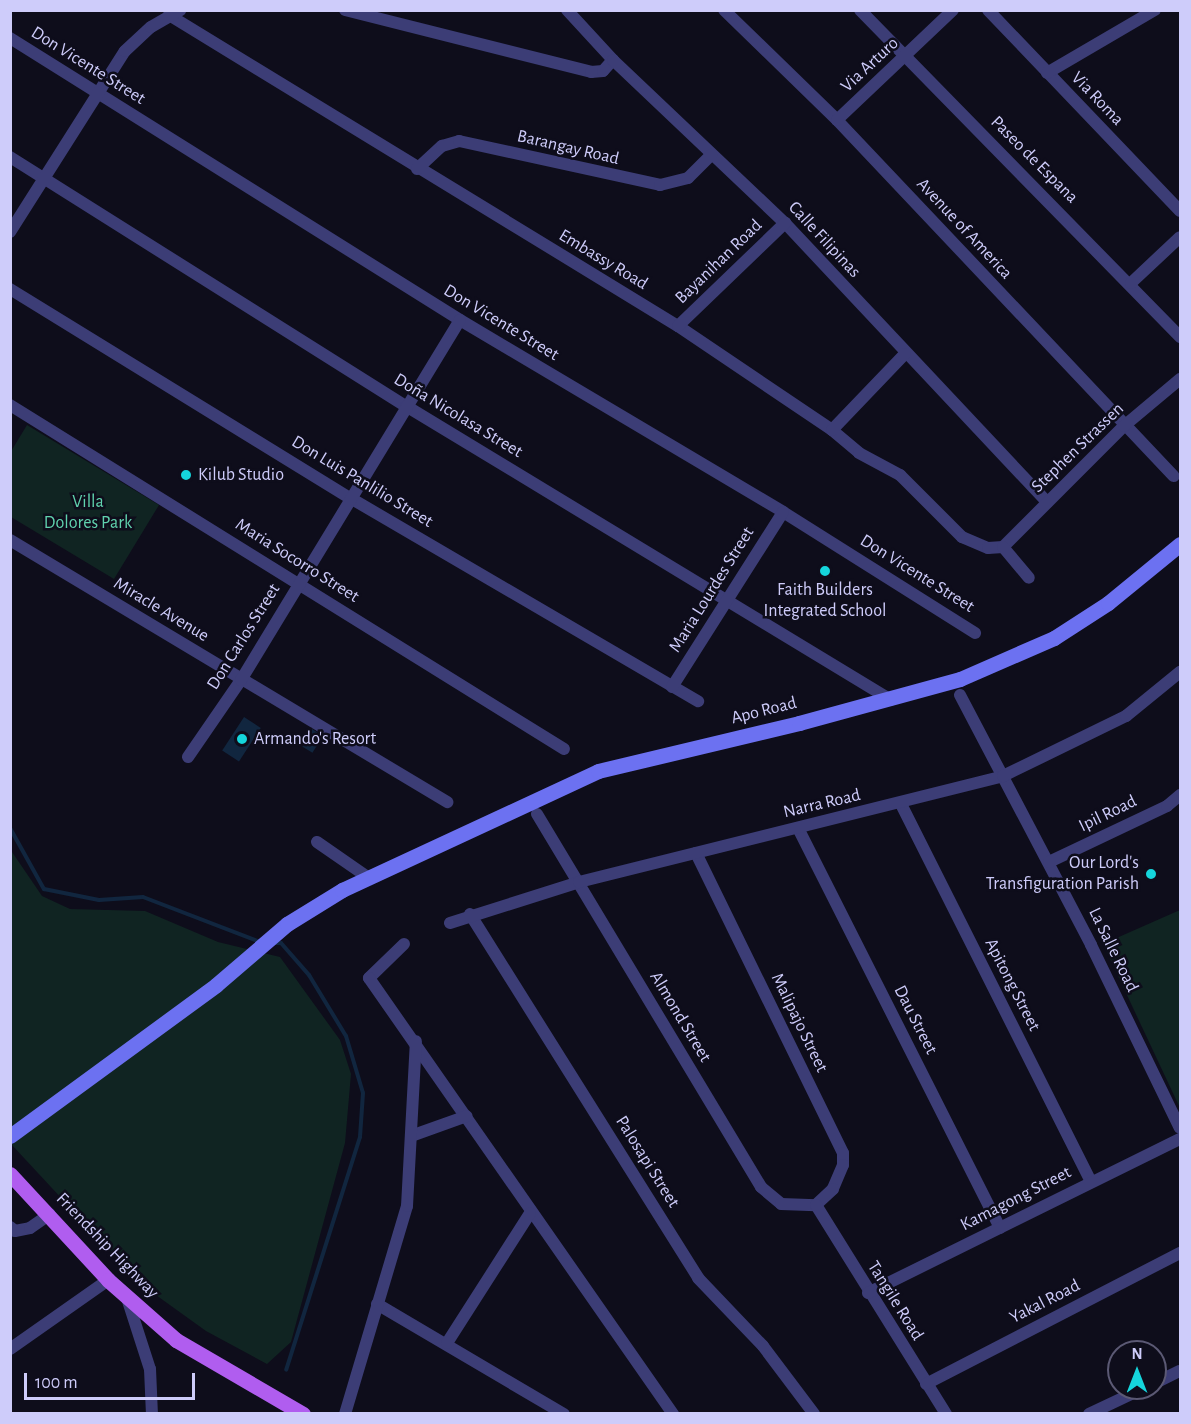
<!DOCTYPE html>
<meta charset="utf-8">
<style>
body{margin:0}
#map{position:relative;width:1191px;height:1424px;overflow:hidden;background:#0e0d1b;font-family:"Alegreya Sans",sans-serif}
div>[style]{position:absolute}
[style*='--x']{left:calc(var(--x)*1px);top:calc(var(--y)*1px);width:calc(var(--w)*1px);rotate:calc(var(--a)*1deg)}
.green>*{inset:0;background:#102422}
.water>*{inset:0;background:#11263f;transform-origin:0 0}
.stream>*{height:4px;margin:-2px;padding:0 2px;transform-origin:2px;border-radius:2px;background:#11263f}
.street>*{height:12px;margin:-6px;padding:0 6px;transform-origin:6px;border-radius:6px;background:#3c3d76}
.secondary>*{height:15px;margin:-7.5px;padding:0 7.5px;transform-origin:7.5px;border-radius:7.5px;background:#6c71f1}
.primary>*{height:15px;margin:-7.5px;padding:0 7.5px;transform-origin:7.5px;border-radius:7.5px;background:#b05def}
.dots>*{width:16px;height:16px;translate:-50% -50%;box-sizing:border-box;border:3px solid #0e0d1b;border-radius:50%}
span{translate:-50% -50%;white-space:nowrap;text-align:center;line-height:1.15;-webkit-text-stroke:5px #0e0d1b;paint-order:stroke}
.street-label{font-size:18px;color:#ceccfa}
.poi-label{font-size:18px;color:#ceccfa}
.left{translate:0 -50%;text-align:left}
.right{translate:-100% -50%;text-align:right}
.park-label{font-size:18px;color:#60d2ae}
.frame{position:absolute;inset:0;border:12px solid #ceccfa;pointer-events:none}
.north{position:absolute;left:1107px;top:1340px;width:60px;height:60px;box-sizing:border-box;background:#0e0d1b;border:2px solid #5b5974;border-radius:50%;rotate:0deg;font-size:16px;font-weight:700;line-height:24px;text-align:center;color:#ceccfa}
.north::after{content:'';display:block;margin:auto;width:21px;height:27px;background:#15d5dc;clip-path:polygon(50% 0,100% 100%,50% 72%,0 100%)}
.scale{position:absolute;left:24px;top:1373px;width:171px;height:27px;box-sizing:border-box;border:3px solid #ceccfa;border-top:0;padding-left:8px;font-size:18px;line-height:21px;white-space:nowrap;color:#ceccfa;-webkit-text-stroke:4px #0e0d1b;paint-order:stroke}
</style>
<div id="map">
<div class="green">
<i style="clip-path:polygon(27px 425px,159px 505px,114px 579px,11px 517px,10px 453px)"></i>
<i style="clip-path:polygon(10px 849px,42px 896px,70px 909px,145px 911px,218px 942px,280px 957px,340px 1040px,351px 1074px,345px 1143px,291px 1342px,267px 1364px,206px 1331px,142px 1285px,11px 1144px)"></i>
<i style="clip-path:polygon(1180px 910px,1180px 1108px,1103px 944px)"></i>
</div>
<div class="water">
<i style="left:244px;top:717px;width:20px;height:40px;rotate:33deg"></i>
<i style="left:312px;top:729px;width:13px;height:20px;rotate:32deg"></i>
</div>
<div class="stream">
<i style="--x:10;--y:828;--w:70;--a:60.9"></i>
<i style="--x:44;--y:889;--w:56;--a:11.3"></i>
<i style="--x:99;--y:900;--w:44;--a:-3.9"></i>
<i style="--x:143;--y:897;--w:125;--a:21"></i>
<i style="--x:273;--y:943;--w:8;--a:0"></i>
<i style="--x:281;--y:943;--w:43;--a:48.8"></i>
<i style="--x:309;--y:975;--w:71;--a:58.8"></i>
<i style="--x:346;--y:1036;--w:59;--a:73.4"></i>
<i style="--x:363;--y:1093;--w:44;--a:93.9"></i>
<i style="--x:360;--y:1137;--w:244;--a:107.6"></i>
</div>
<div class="street">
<i style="--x:345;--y:10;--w:254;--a:14.1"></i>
<i style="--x:591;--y:72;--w:12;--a:-5"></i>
<i style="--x:603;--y:71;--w:15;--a:-48"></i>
<i style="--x:567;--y:10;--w:68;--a:47.4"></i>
<i style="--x:613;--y:60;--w:237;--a:43.5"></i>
<i style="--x:785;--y:223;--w:383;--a:46.8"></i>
<i style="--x:724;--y:10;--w:158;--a:44.2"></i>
<i style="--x:837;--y:120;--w:490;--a:46.6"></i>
<i style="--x:860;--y:10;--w:458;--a:45.6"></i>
<i style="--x:988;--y:10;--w:278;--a:46.3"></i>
<i style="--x:169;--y:15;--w:596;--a:31.43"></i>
<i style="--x:678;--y:326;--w:186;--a:34"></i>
<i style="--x:832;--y:430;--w:35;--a:40"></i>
<i style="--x:859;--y:453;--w:47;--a:28.2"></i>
<i style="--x:900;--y:475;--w:88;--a:45"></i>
<i style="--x:962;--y:537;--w:28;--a:23"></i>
<i style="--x:988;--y:548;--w:15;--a:-4"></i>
<i style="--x:10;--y:38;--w:531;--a:32.07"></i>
<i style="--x:460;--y:320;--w:376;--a:30.7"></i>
<i style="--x:783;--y:512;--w:227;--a:32.2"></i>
<i style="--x:1047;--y:73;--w:125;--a:-30.3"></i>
<i style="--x:837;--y:120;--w:160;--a:-43.5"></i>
<i style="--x:10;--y:157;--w:468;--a:32.2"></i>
<i style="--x:406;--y:406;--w:567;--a:31.22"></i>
<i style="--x:417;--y:169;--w:34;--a:-43"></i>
<i style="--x:442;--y:146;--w:18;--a:-16"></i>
<i style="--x:459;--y:141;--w:206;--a:12.3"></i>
<i style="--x:660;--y:185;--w:29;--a:-14"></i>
<i style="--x:688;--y:178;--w:33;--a:-45"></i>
<i style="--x:10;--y:232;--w:214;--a:-57.6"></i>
<i style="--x:125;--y:51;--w:35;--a:-43"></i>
<i style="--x:151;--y:27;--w:34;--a:-30"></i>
<i style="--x:1131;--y:283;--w:67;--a:-43.2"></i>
<i style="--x:10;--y:289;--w:401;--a:31.6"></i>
<i style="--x:352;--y:499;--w:401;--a:30.3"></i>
<i style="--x:678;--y:326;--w:149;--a:-43.9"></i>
<i style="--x:10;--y:405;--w:652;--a:31.84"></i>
<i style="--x:832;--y:430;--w:105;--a:-46.2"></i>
<i style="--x:10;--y:540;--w:510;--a:30.94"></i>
<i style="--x:1003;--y:547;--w:171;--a:-45"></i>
<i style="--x:1124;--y:426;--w:73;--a:-40"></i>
<i style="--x:1003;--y:547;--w:40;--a:50"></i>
<i style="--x:672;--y:687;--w:207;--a:-57.6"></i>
<i style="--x:960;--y:695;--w:282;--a:62.3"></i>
<i style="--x:1091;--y:945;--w:203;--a:64.1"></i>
<i style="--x:188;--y:757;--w:93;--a:-55.5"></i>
<i style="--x:241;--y:680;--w:421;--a:-58.7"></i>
<i style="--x:901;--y:804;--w:423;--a:63.3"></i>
<i style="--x:537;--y:814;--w:435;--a:59"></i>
<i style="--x:761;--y:1187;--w:26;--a:40"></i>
<i style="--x:781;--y:1204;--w:35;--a:2"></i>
<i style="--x:798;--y:828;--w:448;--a:63.2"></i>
<i style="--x:317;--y:842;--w:63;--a:34.7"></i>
<i style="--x:696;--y:853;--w:334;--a:63.9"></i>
<i style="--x:843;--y:1153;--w:12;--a:90"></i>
<i style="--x:843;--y:1165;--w:26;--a:113"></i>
<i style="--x:833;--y:1189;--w:23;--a:137"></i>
<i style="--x:1049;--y:862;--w:131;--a:-25.4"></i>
<i style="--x:1167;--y:806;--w:17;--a:-40"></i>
<i style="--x:470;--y:914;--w:430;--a:57.9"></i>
<i style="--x:698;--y:1278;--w:94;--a:46.3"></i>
<i style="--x:763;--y:1346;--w:85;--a:53.1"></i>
<i style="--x:450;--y:923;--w:135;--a:-17.6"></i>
<i style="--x:579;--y:882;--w:437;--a:-14"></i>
<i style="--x:1003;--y:776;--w:137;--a:-26"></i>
<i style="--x:1126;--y:716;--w:70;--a:-39.2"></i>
<i style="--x:404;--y:944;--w:49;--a:135.8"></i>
<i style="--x:369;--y:978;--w:532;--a:55.11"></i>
<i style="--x:411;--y:1136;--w:59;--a:-19.7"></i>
<i style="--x:816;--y:1205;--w:246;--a:58.1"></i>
<i style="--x:10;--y:1227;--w:6;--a:39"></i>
<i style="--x:15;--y:1231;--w:15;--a:-11"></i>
<i style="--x:30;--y:1228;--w:24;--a:-35"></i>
<i style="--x:868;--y:1293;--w:348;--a:-26.3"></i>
<i style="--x:127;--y:1298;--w:75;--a:72.1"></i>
<i style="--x:150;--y:1369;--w:45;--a:87.5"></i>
<i style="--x:377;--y:1304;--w:217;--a:30.5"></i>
<i style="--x:447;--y:1343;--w:154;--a:-57.4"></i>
<i style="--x:10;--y:1349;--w:120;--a:-35.1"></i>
<i style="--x:1155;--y:1383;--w:28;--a:-26"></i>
<i style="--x:926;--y:1384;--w:286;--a:-27.3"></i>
<i style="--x:345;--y:1414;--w:217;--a:-73.4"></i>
<i style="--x:407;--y:1206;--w:165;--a:-86.9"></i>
<i style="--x:1089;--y:1414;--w:61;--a:-25.3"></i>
</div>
<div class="secondary">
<i style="--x:10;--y:1136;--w:255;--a:-36.2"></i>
<i style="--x:216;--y:985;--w:94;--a:-40.7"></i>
<i style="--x:287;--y:924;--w:65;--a:-31.7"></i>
<i style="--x:342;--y:890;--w:282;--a:-24.9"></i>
<i style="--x:598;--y:771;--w:207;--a:-13.4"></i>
<i style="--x:799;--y:723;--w:167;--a:-15.3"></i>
<i style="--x:960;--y:679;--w:103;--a:-23.6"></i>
<i style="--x:1054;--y:638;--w:64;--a:-32.9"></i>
<i style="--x:1108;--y:603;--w:93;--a:-39.3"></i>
</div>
<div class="primary">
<i style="--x:10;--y:1174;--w:144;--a:47.2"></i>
<i style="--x:108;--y:1280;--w:91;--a:41.4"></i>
<i style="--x:176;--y:1340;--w:147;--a:30.2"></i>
</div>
<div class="dots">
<i style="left:186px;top:475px;background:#15d5dc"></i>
<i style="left:825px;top:571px;background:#15d5dc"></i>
<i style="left:242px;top:739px;background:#15d5dc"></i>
<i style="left:1151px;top:874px;background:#15d5dc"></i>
</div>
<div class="street-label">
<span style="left:870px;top:65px;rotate:-43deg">Via Arturo</span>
<span style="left:88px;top:66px;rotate:32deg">Don Vicente Street</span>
<span style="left:1097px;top:99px;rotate:46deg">Via Roma</span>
<span style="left:568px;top:148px;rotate:13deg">Barangay Road</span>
<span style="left:1034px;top:160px;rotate:45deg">Paseo de Espana</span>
<span style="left:964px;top:229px;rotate:47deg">Avenue of America</span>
<span style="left:824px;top:240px;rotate:47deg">Calle Filipinas</span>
<span style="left:603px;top:260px;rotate:31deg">Embassy Road</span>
<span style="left:719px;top:262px;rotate:-44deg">Bayanihan Road</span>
<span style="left:501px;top:323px;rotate:31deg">Don Vicente Street</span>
<span style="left:458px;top:416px;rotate:31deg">Doña Nicolasa Street</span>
<span style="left:1078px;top:448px;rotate:-44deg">Stephen Strassen</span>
<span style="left:362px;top:482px;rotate:31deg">Don Luis Panlilio Street</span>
<span style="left:297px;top:561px;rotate:32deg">Maria Socorro Street</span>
<span style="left:917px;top:574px;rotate:32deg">Don Vicente Street</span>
<span style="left:712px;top:590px;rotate:-58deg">Maria Lourdes Street</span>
<span style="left:161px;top:610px;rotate:31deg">Miracle Avenue</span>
<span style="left:244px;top:637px;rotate:-58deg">Don Carlos Street</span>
<span style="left:764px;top:711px;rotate:-14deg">Apo Road</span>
<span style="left:822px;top:804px;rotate:-13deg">Narra Road</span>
<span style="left:1108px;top:814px;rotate:-26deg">Ipil Road</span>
<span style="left:1113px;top:950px;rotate:64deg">La Salle Road</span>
<span style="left:1012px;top:985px;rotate:63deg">Apitong Street</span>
<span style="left:680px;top:1017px;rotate:59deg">Almond Street</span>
<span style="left:915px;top:1020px;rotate:63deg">Dau Street</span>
<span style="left:799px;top:1023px;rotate:64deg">Malipajo Street</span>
<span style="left:647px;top:1162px;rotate:58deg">Palosapi Street</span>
<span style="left:1016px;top:1199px;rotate:-27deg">Kamagong Street</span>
<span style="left:107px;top:1246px;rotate:46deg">Friendship Highway</span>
<span style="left:895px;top:1301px;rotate:58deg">Tangile Road</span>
<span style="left:1045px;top:1302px;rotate:-27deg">Yakal Road</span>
</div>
<div class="poi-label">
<span class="left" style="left:198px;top:475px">Kilub Studio</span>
<span style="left:825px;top:601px">Faith Builders<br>Integrated School</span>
<span class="left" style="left:254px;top:739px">Armando's Resort</span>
<span class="right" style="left:1139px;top:874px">Our Lord's<br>Transfiguration Parish</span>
</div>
<div class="park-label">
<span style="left:88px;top:513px">Villa<br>Dolores Park</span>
</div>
<div class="frame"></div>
<div class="north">N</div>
<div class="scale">100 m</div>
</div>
